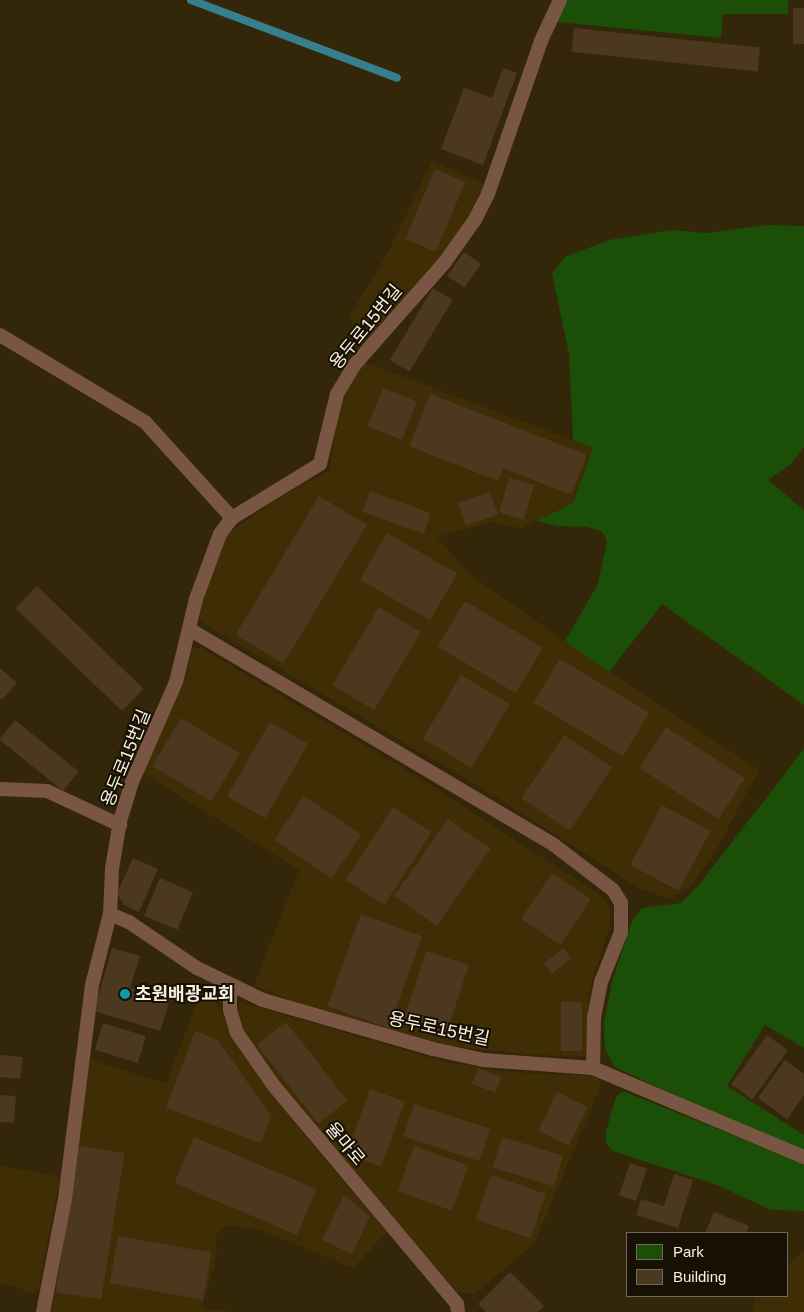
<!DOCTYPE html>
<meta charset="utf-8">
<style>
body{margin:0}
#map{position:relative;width:804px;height:1312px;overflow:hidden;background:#342609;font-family:Helvetica,"Noto Sans KR",sans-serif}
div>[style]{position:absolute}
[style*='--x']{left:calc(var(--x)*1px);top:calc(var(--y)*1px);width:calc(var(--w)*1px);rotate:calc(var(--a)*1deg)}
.built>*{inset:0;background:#3f2d06}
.green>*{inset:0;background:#1b4e06}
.stream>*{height:8px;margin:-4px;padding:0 4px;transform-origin:4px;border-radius:4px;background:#36808d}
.building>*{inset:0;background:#4b381f;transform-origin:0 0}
.service>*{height:14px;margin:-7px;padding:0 7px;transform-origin:7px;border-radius:7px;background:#795543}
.dots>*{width:14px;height:14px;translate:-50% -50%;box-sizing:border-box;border:2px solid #171005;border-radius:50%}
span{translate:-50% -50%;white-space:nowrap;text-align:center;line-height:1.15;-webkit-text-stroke:4px #171005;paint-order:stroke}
.street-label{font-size:18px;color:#f9efdf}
.poi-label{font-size:18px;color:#f9efdf;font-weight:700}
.left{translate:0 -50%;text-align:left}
.legend{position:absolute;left:626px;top:1232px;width:162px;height:65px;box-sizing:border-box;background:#171005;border:1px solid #71695c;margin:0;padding:6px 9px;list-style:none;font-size:15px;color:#f9efdf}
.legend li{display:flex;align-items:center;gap:10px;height:25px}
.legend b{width:25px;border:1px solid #71695c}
</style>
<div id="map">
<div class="built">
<i style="clip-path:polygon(432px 161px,484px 184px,467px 219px,448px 248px,420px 284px,362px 346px,349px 317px,390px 249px)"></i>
<i style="clip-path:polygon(365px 362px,593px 448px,573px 503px,521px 528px,493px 522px,437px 537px,472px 576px,592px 660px,759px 770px,711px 859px,689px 888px,669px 899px,639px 888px,496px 797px,200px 621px,199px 608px,219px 547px,233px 530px,282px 496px,330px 470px,337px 416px,344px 392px)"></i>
<i style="clip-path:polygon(191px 648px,201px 648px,416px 776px,602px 896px,611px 910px,609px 927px,589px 992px,587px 1054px,579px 1057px,526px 1054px,463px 1048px,414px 1038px,300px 1004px,254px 985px,299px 870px,143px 773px,185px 680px)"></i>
<i style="clip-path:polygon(211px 996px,258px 1072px,315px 1148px,387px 1232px,353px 1268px,258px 1229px,228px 1226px,215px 1235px,217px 1257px,202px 1305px,205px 1310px,243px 1312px,49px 1312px,90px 1060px,166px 1083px,197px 1003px)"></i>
<i style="clip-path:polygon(240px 1002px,445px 1062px,508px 1072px,594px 1076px,599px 1080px,600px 1088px,534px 1244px,474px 1294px,458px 1292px,337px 1157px,243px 1034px,237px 1014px)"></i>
<i style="clip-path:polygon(0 1166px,50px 1174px,60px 1178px,39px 1288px,33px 1293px,0 1282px)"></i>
<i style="clip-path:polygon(804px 1251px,804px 1312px,752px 1312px,755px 1296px,788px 1296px,788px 1264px)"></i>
</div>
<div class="green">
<i style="clip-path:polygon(566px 0,788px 0,788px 14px,723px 14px,721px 38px,557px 22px)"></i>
<i style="clip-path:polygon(765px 225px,804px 226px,804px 447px,791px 464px,768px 480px,804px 510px,804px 705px,662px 604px,609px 672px,592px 660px,565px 641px,598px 584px,607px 540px,601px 531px,586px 527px,558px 526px,536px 521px,573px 503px,593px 448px,573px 440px,569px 354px,552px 273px,565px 257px,609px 240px,672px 230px,707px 233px)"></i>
<i style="clip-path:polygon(804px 749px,804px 1048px,765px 1025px,727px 1086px,804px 1135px,804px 1150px,715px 1114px,615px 1067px,605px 1050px,604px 1023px,612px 982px,632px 921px,642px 908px,681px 903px,698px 886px)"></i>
<i style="clip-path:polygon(623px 1091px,804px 1164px,804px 1211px,771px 1210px,717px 1185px,613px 1151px,606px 1143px,606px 1132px,616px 1097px)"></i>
</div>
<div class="stream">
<i style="--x:191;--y:0;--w:220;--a:20.7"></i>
</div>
<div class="building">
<i style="left:793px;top:8px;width:11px;height:36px"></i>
<i style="left:574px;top:28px;width:187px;height:24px;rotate:6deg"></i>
<i style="clip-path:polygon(503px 68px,517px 73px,483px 165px,441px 149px,464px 88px,492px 98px)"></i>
<i style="left:435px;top:169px;width:33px;height:76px;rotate:23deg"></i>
<i style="left:464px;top:252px;width:21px;height:29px;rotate:35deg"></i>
<i style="left:433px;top:288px;width:23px;height:84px;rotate:31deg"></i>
<i style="left:383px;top:388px;width:37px;height:41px;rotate:22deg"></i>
<i style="clip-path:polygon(430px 394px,587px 455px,571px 495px,503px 468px,498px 481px,409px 446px)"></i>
<i style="left:509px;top:478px;width:26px;height:36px;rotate:16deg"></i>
<i style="left:370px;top:491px;width:65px;height:22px;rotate:20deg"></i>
<i style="left:490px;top:492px;width:24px;height:34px;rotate:71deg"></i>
<i style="left:319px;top:496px;width:56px;height:162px;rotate:31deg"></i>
<i style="left:387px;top:533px;width:81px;height:54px;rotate:30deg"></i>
<i style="left:37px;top:586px;width:148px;height:31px;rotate:44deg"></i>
<i style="left:465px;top:601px;width:91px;height:53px;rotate:31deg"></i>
<i style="left:379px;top:607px;width:49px;height:91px;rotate:31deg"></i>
<i style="left:560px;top:659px;width:104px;height:51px;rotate:31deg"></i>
<i style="clip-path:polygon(0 668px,17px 683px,2px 700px,0 698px)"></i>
<i style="left:461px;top:675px;width:57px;height:74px;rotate:31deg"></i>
<i style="left:181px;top:718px;width:69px;height:56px;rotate:31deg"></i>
<i style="left:15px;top:720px;width:82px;height:25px;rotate:39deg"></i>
<i style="left:270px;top:722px;width:44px;height:86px;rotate:30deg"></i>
<i style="left:666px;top:727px;width:94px;height:49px;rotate:33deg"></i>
<i style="left:564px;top:735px;width:58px;height:76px;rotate:34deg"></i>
<i style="left:304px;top:796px;width:69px;height:53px;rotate:34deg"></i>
<i style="left:662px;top:805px;width:55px;height:68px;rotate:28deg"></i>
<i style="left:393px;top:807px;width:46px;height:87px;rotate:33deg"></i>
<i style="left:448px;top:819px;width:52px;height:94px;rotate:35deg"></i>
<i style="clip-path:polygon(133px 858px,158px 869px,139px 912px,124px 905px,117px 893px)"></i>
<i style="left:552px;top:873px;width:47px;height:55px;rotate:34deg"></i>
<i style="left:160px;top:878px;width:36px;height:41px;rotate:23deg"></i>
<i style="left:361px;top:914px;width:65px;height:98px;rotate:20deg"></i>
<i style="clip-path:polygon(112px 948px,140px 956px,130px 988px,170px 1000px,160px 1031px,94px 1011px)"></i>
<i style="left:563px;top:948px;width:13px;height:25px;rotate:51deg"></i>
<i style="left:426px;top:951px;width:45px;height:77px;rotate:18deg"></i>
<i style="left:561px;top:1002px;width:21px;height:49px"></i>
<i style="left:286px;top:1022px;width:100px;height:37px;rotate:52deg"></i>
<i style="left:103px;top:1023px;width:45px;height:28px;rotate:17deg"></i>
<i style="clip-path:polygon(195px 1031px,218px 1040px,271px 1116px,261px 1143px,166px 1108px)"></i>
<i style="left:767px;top:1035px;width:26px;height:61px;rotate:36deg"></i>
<i style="clip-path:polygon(0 1055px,23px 1057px,20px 1079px,0 1077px)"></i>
<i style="clip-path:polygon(785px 1060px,804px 1074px,804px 1095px,787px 1119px,758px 1098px)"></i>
<i style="left:478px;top:1068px;width:25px;height:17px;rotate:21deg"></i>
<i style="left:370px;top:1089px;width:37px;height:69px;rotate:20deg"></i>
<i style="left:557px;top:1092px;width:34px;height:43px;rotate:26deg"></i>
<i style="left:0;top:1095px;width:16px;height:27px;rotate:4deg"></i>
<i style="left:414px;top:1104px;width:80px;height:34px;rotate:18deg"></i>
<i style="left:194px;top:1137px;width:133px;height:50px;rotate:23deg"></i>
<i style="left:502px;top:1137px;width:64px;height:32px;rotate:17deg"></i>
<i style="left:79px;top:1146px;width:46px;height:148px;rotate:9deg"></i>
<i style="left:414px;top:1146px;width:58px;height:48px;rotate:20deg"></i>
<i style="left:630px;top:1163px;width:18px;height:34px;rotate:19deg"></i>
<i style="clip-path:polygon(674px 1174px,693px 1180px,678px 1228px,636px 1215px,641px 1199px,664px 1206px)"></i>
<i style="left:491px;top:1175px;width:58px;height:47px;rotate:19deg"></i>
<i style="clip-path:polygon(344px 1195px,370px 1216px,352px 1254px,322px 1240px)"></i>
<i style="clip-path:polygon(714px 1212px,749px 1226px,746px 1233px,705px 1233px)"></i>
<i style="left:118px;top:1236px;width:95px;height:48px;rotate:10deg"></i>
<i style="clip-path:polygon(510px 1272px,544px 1306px,538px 1312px,486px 1312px,478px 1304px)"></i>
</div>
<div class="service">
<i style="--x:560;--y:0;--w:45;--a:114.9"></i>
<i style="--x:541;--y:41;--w:162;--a:109.1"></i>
<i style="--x:488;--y:194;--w:30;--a:117"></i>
<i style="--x:474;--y:221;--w:50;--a:125.3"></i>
<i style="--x:445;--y:262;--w:136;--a:131.4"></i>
<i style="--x:355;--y:364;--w:35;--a:121"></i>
<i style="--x:337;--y:394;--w:72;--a:103.7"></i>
<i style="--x:320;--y:464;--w:103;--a:148.5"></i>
<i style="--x:232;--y:518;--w:20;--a:127"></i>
<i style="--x:220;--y:534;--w:69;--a:110.3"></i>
<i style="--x:196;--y:599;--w:85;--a:103.5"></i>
<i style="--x:176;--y:682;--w:109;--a:113.7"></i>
<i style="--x:132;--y:782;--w:41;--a:107.1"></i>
<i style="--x:120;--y:821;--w:49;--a:99.5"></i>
<i style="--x:112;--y:869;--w:45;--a:92.5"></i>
<i style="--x:110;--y:914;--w:21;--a:23"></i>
<i style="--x:129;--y:922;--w:82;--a:34.1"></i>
<i style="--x:197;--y:968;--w:73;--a:25.9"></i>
<i style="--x:263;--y:1000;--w:177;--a:16.1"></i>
<i style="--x:433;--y:1049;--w:51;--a:12.4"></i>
<i style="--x:483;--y:1060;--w:110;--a:4.2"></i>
<i style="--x:593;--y:1068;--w:229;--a:22.9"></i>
<i style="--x:0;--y:335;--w:169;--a:31"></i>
<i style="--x:145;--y:422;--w:130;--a:47.8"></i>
<i style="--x:189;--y:629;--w:424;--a:30.6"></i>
<i style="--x:554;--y:845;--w:74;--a:37.3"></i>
<i style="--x:613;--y:890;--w:15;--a:58"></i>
<i style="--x:621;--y:903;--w:29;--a:90"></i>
<i style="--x:621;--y:932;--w:54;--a:111.8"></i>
<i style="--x:601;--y:982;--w:37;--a:101"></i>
<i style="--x:594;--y:1018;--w:50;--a:91.1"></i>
<i style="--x:0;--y:789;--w:47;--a:2.4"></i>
<i style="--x:47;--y:791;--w:81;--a:25"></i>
<i style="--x:230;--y:986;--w:24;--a:90"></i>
<i style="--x:230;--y:1010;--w:24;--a:73"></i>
<i style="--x:237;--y:1033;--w:65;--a:55.1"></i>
<i style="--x:274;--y:1086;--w:285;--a:50"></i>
<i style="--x:457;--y:1304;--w:8;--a:83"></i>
<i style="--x:43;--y:1312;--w:115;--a:-79"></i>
<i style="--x:65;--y:1199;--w:216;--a:-82.8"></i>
<i style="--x:92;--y:985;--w:73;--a:-75.8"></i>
</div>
<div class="dots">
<i style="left:125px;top:994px;background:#0f9aa8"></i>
</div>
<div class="street-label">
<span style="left:366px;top:327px;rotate:-51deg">용두로15번길</span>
<span style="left:126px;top:758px;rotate:-68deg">용두로15번길</span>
<span style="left:439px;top:1029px;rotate:12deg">용두로15번길</span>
<span style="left:345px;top:1144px;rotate:50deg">율마로</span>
</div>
<div class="poi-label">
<span class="left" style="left:135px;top:994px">초원배광교회</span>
</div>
<ul class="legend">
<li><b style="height:14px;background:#1b4e06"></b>Park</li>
<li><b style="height:14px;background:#4b381f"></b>Building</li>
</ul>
</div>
